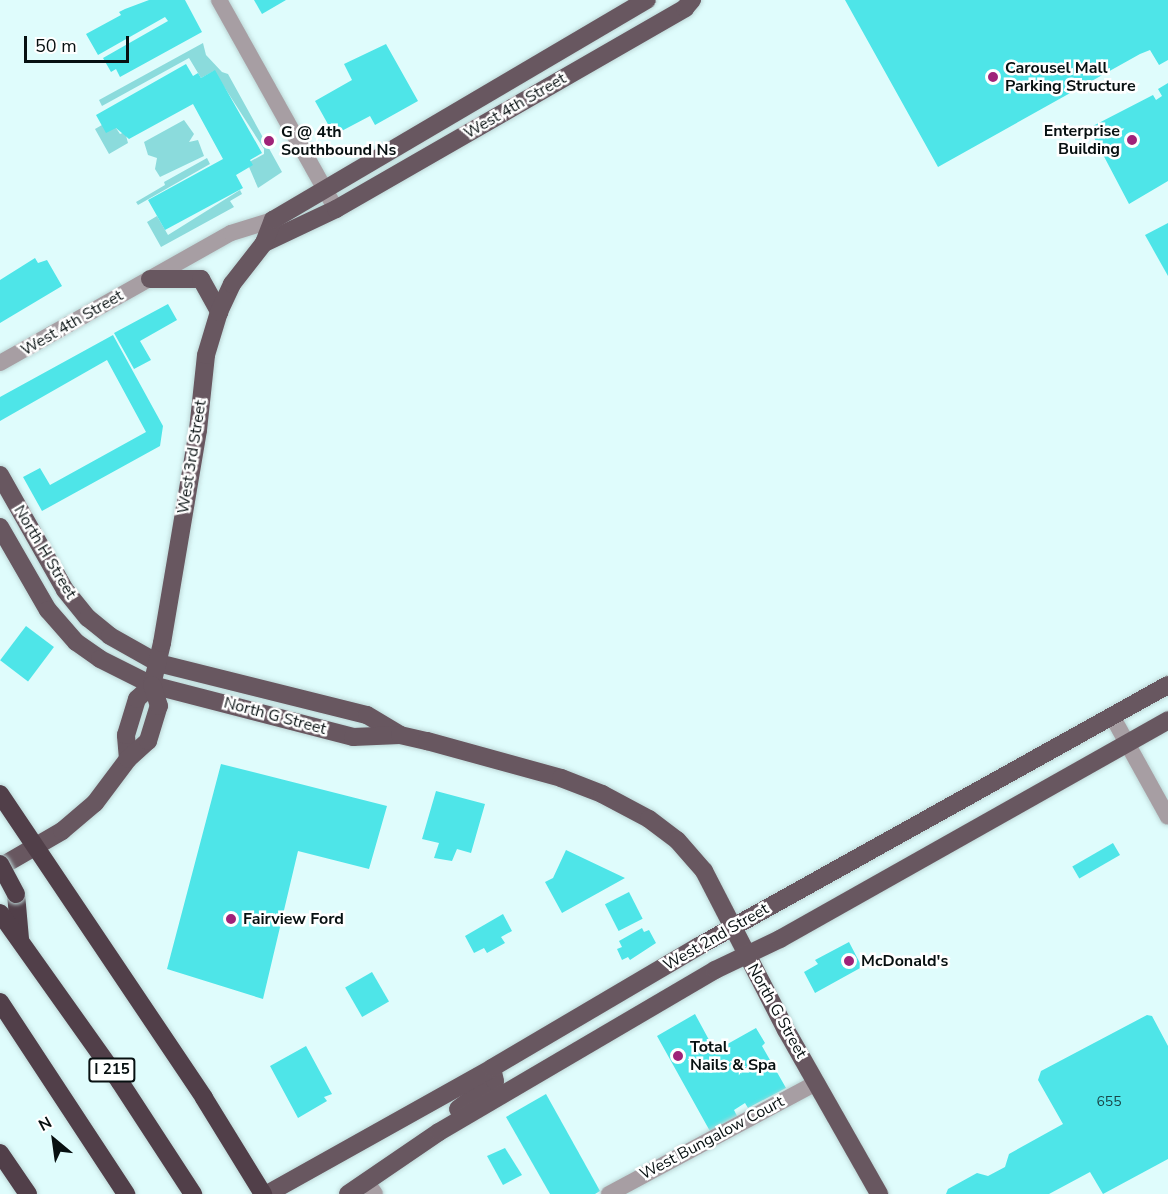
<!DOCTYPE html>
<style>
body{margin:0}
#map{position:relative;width:1168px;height:1194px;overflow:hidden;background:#dffcfc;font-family:"Nunito Sans",sans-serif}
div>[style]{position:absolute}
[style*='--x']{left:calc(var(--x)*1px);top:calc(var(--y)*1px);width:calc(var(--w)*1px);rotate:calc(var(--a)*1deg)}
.green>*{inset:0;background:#8bdbdc}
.building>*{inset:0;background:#4ee5e8;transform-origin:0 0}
.roads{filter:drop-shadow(0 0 2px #bcd6d6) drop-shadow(0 0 2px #bcd6d6)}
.minor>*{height:16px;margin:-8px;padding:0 8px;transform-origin:8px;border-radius:8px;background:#a79ea3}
.major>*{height:18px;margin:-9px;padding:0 9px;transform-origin:9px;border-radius:9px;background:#685760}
.highway>*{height:18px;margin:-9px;padding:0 9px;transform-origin:9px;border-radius:9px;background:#513f49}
.bridges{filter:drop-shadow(0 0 2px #bcd6d6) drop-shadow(0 0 2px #bcd6d6)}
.highway-bridge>*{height:18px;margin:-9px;padding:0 9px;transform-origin:9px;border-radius:9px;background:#513f49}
.dots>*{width:16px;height:16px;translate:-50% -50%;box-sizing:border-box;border:3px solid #fff;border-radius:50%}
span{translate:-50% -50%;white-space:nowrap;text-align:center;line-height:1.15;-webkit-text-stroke:5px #fff;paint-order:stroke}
.number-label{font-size:14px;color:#194547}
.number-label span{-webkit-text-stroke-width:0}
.shield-label span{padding:2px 4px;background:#fff;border:2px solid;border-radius:4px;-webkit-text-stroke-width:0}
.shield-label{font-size:15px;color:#071011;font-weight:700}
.poi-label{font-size:16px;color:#071011;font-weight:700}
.left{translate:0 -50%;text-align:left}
.right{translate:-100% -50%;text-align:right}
.street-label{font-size:16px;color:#071011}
.north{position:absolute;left:24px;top:1110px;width:60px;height:60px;-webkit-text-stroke:4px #fff;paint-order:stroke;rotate:331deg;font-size:16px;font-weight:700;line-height:24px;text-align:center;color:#071011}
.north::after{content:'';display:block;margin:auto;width:21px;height:27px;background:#071011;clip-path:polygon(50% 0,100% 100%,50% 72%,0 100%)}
.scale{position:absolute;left:24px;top:36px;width:105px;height:27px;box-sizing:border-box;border:3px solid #071011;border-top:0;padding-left:8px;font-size:18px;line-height:21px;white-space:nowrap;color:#071011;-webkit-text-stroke:4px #fff;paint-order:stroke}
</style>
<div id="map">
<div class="green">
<i style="clip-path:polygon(203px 43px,206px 55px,222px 72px,228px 74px,282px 172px,258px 188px,249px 167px,251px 161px,264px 154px,264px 149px,214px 71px,201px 78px,189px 58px,102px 106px,99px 100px)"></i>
<i style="clip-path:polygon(184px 120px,194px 134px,189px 142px,198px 140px,204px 156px,160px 177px,155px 169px,157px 158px,148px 155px,144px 142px)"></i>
<i style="clip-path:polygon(102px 125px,116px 128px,120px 134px,125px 132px,128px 143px,109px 154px,95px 129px)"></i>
<i style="clip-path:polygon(207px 158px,210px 164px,138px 205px,136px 202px,165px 185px,164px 182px)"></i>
<i style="clip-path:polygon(240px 190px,242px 194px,230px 201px,234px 207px,161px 247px,147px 222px,157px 216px,168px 235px)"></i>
</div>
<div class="building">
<i style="clip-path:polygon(149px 0,185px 0,202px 32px,120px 77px,116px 69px,111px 72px,103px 58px,168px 21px,165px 17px,98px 55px,86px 34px,121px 15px,119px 12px,125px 9px)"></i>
<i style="clip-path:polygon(254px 0,286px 0,262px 14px)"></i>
<i style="clip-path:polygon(845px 0,1168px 0,1168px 60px,1159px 65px,1150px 50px,1140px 54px,938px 167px)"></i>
<i style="clip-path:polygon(386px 44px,418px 101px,375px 125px,370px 116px,334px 135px,315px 101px,352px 80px,344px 64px)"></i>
<i style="clip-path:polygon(186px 64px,193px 76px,198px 73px,201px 78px,215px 70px,262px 153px,250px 160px,253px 165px,236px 175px,243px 188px,165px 230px,148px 200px,223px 159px,193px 104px,129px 139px,116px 128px,106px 133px,96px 115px)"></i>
<i style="clip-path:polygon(1168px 83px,1168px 181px,1129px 204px,1089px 128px,1153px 95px,1156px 100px,1162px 96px,1158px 89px)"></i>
<i style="clip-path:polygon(1168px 223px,1168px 276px,1145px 235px)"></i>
<i style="clip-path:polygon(35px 258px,38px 263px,47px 260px,62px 286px,0 323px,0 280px)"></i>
<i style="clip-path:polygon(168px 304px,177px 320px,140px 341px,151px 360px,134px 369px,114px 333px)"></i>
<i style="clip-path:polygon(113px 335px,163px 426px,160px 446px,42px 511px,23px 477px,40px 468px,50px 485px,146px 432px,107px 360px,0 421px,0 397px)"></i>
<i style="left:26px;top:626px;width:35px;height:43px;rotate:37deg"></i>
<i style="clip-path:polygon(221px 764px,387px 806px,369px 869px,298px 851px,263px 999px,167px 969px)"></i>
<i style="clip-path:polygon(436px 791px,485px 804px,471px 853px,457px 849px,452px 861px,434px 858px,439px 843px,422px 839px)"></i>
<i style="left:1113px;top:843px;width:14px;height:47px;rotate:60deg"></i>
<i style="clip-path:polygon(566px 850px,625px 878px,562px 913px,545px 882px,553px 878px)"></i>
<i style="left:629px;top:892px;width:30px;height:27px;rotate:63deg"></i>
<i style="clip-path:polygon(503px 914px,512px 931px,501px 937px,505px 943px,487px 953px,484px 948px,474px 953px,465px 936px)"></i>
<i style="clip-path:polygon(642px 928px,644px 932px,649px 930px,656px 943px,630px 960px,628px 957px,622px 960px,617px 949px,622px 947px,619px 941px)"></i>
<i style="clip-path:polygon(849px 942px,862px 967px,815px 993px,804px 972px,818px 964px,815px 960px)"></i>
<i style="left:372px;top:972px;width:34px;height:31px;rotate:60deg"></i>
<i style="clip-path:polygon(695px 1014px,715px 1051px,756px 1028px,765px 1043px,762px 1046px,786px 1088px,748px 1108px,745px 1103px,734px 1110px,738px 1118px,711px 1133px,657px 1036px)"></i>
<i style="clip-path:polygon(1147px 1015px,1152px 1016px,1168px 1046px,1168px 1159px,1103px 1194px,1090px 1172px,1049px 1194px,946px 1194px,948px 1189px,977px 1173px,988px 1176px,1005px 1167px,1009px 1154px,1063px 1124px,1038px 1080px,1041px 1071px)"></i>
<i style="clip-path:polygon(306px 1046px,332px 1094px,324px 1097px,327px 1101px,298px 1118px,270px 1066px)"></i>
<i style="clip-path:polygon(546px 1094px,600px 1191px,595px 1194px,550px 1194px,506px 1117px)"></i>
<i style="clip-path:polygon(505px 1148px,522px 1175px,503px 1185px,487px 1156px)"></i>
</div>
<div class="roads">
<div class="minor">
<i style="--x:219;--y:0;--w:240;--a:60.8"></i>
<i style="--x:0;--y:363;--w:265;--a:-29.4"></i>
<i style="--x:231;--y:233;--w:44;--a:-17.2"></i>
<i style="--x:1112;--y:716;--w:115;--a:61"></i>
<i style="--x:367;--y:1182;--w:14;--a:56"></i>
<i style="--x:609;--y:1194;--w:235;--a:-28.2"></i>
</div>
<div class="major">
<i style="--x:264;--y:243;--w:80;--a:-25.3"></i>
<i style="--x:336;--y:209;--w:403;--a:-29.9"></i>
<i style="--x:685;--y:8;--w:11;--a:-49"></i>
<i style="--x:150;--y:279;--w:51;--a:0"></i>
<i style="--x:201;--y:279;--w:38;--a:61"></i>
<i style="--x:0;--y:475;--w:132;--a:60.5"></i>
<i style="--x:65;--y:590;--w:36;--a:51"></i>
<i style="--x:88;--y:618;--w:28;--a:39"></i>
<i style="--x:110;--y:636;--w:55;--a:29.4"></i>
<i style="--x:158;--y:663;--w:215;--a:14"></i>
<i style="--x:367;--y:715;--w:39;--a:31"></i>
<i style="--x:0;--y:527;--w:96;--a:60"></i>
<i style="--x:48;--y:610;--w:43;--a:48.8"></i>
<i style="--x:76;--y:642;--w:29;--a:35"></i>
<i style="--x:100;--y:659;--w:58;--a:26.6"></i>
<i style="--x:152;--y:685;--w:208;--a:14.5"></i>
<i style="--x:353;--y:737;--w:47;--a:-2.4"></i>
<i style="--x:400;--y:735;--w:28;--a:13"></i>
<i style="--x:427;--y:741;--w:139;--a:15.4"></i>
<i style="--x:561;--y:778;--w:44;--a:21.3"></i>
<i style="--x:602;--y:794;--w:53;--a:28"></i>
<i style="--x:649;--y:819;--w:35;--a:37"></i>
<i style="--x:677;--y:840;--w:41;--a:48.9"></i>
<i style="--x:704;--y:871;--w:179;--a:62.7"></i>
<i style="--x:786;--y:1030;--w:189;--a:60.4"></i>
<i style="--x:128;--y:759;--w:24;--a:-95"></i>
<i style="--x:126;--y:735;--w:38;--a:-73"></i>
<i style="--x:137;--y:699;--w:21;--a:-43"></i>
<i style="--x:152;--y:685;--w:43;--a:-76.6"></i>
<i style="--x:162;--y:643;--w:216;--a:-80.4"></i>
<i style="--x:198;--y:430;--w:75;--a:-83.9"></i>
<i style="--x:206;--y:355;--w:45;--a:-73.2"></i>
<i style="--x:219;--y:312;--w:31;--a:-65"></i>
<i style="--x:232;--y:284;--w:52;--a:-52"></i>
<i style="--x:264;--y:243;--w:25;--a:-69"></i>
<i style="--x:273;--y:220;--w:434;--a:-30.5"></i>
<i style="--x:0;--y:867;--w:72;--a:-30.1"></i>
<i style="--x:62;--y:831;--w:43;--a:-40.3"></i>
<i style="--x:95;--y:803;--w:55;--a:-53.1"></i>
<i style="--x:128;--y:759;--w:27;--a:-42"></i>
<i style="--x:148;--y:741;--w:37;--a:-73"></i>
<i style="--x:159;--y:706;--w:22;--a:-108"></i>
<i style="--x:458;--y:1109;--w:46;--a:-37.1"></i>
<i style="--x:495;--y:1081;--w:13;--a:-103"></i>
<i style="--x:267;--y:1194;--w:258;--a:-29.2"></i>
<i style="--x:492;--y:1068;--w:240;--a:-30.5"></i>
<i style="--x:699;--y:946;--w:537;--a:-29.1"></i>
<i style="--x:348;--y:1194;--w:110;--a:-34.3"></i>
<i style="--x:439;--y:1132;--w:320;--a:-30.4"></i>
<i style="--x:715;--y:970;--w:72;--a:-25.5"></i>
<i style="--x:780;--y:939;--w:446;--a:-29.4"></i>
</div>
<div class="highway">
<i style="--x:0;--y:794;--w:366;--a:56.1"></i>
<i style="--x:204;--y:1098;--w:113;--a:58.4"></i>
<i style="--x:16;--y:894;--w:45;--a:84.9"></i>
<i style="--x:0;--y:913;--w:207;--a:54.6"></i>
<i style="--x:120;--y:1082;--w:134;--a:56.9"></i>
<i style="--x:0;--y:1002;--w:230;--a:56.7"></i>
<i style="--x:0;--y:1153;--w:50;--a:55.7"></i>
</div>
</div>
<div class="bridges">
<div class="highway-bridge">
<i style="--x:0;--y:864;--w:34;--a:62"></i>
</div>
</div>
<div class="dots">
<i style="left:993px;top:77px;background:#9f2379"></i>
<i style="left:1132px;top:140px;background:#9f2379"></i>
<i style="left:269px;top:141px;background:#9f2379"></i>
<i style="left:231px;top:919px;background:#9f2379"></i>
<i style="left:849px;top:961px;background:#9f2379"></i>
<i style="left:678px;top:1056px;background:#9f2379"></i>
</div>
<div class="number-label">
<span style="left:1109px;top:1102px">655</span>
</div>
<div class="shield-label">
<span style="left:112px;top:1070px">I 215</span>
</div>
<div class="poi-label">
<span class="left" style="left:1005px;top:77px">Carousel Mall<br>Parking Structure</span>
<span class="right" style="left:1120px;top:140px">Enterprise<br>Building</span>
<span class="left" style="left:281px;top:141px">G @ 4th<br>Southbound Ns</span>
<span class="left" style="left:243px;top:919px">Fairview Ford</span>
<span class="left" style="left:861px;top:961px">McDonald's</span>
<span class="left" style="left:690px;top:1056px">Total<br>Nails &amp; Spa</span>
</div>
<div class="street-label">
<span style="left:515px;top:106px;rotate:-30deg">West 4th Street</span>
<span style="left:72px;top:323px;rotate:-30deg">West 4th Street</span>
<span style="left:192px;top:457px;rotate:-81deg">West 3rd Street</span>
<span style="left:45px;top:552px;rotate:59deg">North H Street</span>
<span style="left:275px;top:716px;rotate:15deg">North G Street</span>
<span style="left:716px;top:937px;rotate:-30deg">West 2nd Street</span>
<span style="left:777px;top:1011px;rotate:61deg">North G Street</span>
<span style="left:712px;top:1138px;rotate:-28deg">West Bungalow Court</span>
</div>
<div class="north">N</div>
<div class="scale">50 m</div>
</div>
